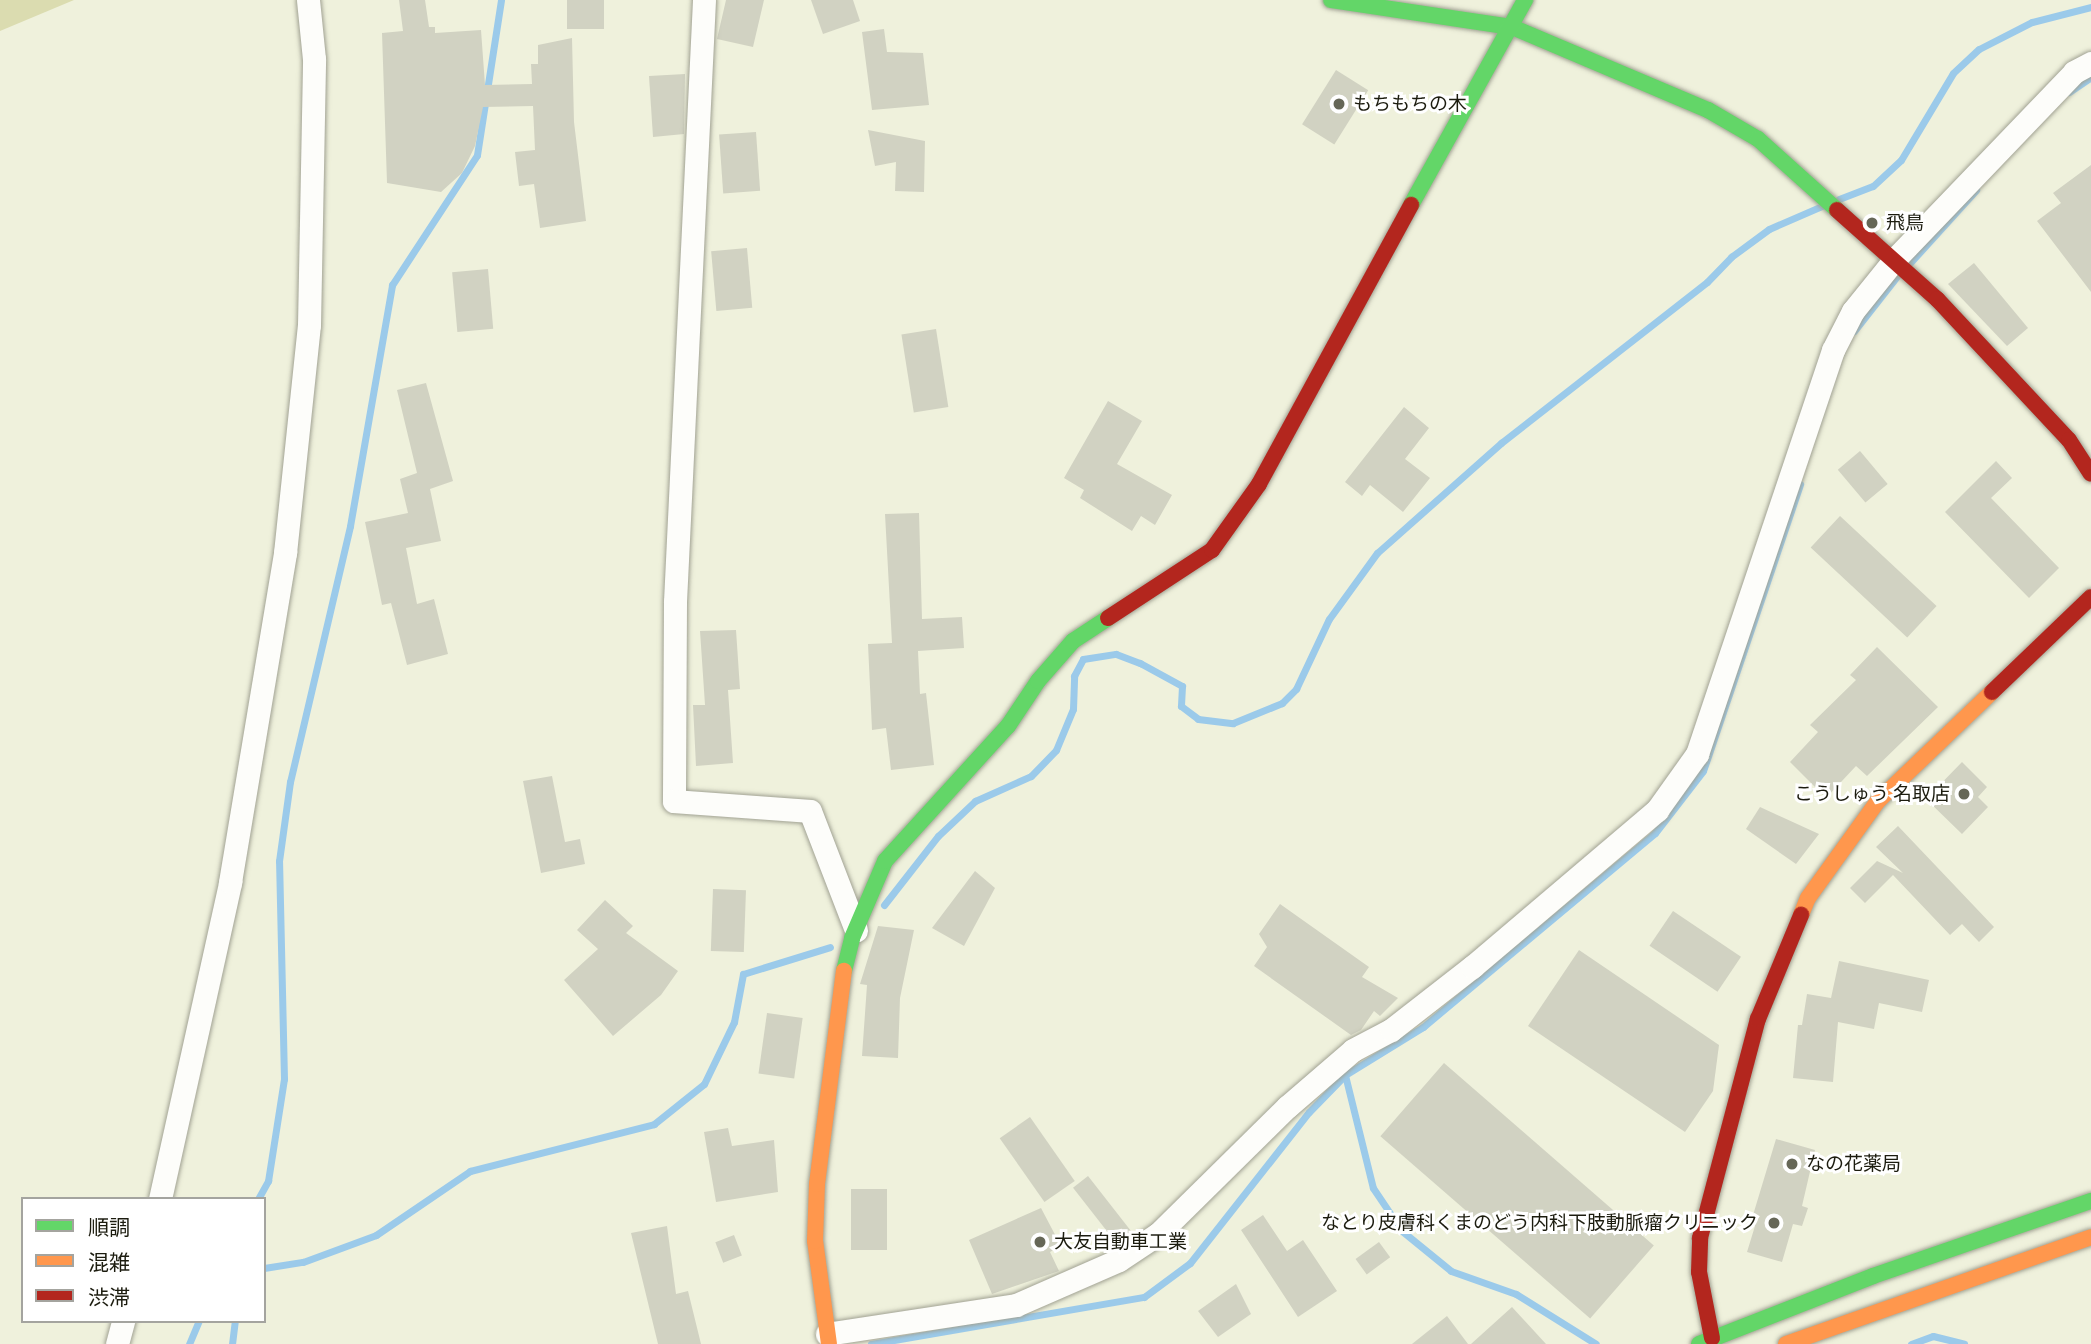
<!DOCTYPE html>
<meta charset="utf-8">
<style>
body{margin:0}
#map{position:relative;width:2091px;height:1344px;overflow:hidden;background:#eff1dc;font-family:"PT Sans Narrow","Noto Sans JP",sans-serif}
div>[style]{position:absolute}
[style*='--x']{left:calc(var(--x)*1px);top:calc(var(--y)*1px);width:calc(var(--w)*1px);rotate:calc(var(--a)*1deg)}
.green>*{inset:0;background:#dbdcb0}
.stream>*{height:7px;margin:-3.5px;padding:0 3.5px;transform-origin:3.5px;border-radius:3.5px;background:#9bcaea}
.building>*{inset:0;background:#d1d2c2;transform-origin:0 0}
.roads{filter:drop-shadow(0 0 2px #a1a293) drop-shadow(0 0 2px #a1a293)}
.street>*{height:23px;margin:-11.5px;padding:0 11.5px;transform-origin:11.5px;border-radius:11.5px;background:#fdfdfa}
.fast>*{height:16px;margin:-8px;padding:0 8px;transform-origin:8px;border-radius:8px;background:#63d668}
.slow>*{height:16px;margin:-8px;padding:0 8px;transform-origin:8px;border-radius:8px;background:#ff974d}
.jam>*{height:16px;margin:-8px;padding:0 8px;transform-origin:8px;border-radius:8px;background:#b3261e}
.dots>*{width:19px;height:19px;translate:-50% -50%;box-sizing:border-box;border:4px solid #fff;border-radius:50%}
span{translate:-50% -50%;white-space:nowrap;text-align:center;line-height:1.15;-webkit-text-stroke:6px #fff;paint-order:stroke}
.poi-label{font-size:19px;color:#1c1c0f}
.left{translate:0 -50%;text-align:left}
.right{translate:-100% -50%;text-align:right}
.legend{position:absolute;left:21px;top:1197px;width:245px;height:126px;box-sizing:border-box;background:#fff;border:2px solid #a4a49f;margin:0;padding:9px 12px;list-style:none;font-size:21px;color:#1c1c0f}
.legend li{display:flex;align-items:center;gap:14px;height:35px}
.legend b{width:35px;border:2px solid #a4a49f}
</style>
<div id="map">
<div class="green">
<i style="clip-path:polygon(0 0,74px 0,0 31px)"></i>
</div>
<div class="stream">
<i style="--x:2069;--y:92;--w:27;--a:-34"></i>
<i style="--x:1839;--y:199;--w:36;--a:-21"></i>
<i style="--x:1873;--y:186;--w:38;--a:-43"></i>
<i style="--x:1901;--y:160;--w:101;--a:-59.1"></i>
<i style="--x:1953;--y:73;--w:35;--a:-43"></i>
<i style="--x:1979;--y:49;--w:59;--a:-27"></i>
<i style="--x:2032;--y:22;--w:61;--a:-14.3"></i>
<i style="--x:1909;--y:264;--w:100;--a:-47.8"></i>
<i style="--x:1854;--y:331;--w:71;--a:-51.8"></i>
<i style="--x:884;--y:905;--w:88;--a:-52"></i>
<i style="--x:938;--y:836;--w:51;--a:-43.4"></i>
<i style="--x:975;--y:801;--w:61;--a:-24.1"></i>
<i style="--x:1031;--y:776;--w:36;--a:-46"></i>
<i style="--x:1056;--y:750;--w:44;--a:-67.5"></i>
<i style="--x:1073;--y:709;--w:33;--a:-88"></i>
<i style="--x:1074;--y:676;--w:19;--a:-62"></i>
<i style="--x:1083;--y:659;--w:33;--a:-9"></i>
<i style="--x:1116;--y:654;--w:26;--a:21"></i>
<i style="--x:1140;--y:663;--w:48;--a:28.7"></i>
<i style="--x:1182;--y:686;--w:20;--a:93"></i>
<i style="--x:1181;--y:706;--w:21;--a:37"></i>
<i style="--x:1198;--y:719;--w:35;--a:7"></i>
<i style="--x:1233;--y:723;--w:53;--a:-22.2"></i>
<i style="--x:1282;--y:703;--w:20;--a:-45"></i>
<i style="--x:1296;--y:689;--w:77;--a:-64.8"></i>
<i style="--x:1329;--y:619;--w:82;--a:-54"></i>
<i style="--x:1377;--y:553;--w:166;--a:-41.6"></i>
<i style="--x:1501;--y:443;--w:261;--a:-38"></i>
<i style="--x:1707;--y:282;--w:35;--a:-46"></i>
<i style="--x:1731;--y:257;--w:47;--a:-36.4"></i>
<i style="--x:1769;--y:229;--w:58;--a:-23.5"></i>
<i style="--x:1345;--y:1075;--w:116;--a:76.1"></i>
<i style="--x:1373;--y:1188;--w:52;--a:56"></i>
<i style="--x:1402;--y:1231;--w:63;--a:39.2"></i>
<i style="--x:1451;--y:1271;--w:69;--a:19.5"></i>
<i style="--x:1516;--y:1294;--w:94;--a:32"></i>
<i style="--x:258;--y:1199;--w:21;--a:-61"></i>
<i style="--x:268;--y:1181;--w:103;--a:-81.1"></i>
<i style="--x:284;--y:1079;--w:218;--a:-91.3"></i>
<i style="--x:279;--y:861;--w:80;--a:-82.1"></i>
<i style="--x:290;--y:782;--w:263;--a:-76.8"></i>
<i style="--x:350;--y:526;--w:245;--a:-80.1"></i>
<i style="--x:392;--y:285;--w:155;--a:-56.8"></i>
<i style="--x:477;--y:155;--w:157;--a:-81.2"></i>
<i style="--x:264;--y:1268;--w:39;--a:-9"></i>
<i style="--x:303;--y:1262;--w:78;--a:-20.3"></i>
<i style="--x:376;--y:1235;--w:114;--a:-34.2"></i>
<i style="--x:470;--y:1171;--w:190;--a:-14.3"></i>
<i style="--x:654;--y:1124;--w:64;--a:-38.7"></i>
<i style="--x:704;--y:1084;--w:69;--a:-64.2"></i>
<i style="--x:734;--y:1022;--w:49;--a:-79.4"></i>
<i style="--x:743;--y:974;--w:91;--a:-17.2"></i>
<i style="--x:189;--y:1344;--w:25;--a:-67"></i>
<i style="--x:232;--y:1344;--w:23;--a:-83"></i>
<i style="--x:871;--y:1344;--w:277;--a:-9.8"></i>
<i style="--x:1144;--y:1297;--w:57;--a:-36.5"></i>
<i style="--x:1190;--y:1263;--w:192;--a:-51.8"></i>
<i style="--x:1309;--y:1112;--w:52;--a:-45.8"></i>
<i style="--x:1345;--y:1075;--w:92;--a:-31.6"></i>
<i style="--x:1423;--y:1027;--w:302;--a:-39.9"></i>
<i style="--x:1655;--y:833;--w:78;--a:-52.3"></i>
<i style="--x:1703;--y:771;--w:303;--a:-71.3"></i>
<i style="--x:1911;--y:1344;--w:23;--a:-20"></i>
<i style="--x:1933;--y:1336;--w:32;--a:14"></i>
</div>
<div class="building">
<i style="clip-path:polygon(399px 0,425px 0,429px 27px,435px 27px,435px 33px,481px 30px,485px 85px,532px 84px,531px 64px,538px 64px,538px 45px,572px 38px,574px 122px,586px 221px,540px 228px,534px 184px,519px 186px,515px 152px,535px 150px,533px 106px,483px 107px,475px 146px,462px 173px,441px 192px,387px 183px,382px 33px,403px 31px)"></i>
<i style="left:567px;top:0;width:37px;height:29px"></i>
<i style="clip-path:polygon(726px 0,764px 0,753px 47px,717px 39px)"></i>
<i style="clip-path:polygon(811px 0,853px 0,860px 21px,823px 34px)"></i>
<i style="clip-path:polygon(884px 29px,887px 52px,923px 53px,929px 105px,872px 110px,862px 32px)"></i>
<i style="left:1336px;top:70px;width:38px;height:64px;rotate:32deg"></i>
<i style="clip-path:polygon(685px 74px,684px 134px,653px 137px,649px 76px)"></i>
<i style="clip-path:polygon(868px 130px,925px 141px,924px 192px,895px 191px,896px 162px,875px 166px)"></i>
<i style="left:756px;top:132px;width:59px;height:37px;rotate:86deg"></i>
<i style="clip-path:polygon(2091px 165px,2091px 292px,2037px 221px,2061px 203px,2053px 193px)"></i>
<i style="left:747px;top:248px;width:60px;height:36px;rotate:85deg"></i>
<i style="clip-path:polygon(1974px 263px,2028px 328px,2007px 346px,1948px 284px)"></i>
<i style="left:488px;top:269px;width:60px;height:36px;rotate:85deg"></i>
<i style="left:936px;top:329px;width:79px;height:35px;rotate:81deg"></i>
<i style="clip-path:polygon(426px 383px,453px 481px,430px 489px,441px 541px,406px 548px,417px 604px,434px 599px,448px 654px,407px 665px,391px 603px,382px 605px,365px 522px,408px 513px,400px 479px,417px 473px,397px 390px)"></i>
<i style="clip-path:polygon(1108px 401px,1142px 421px,1117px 464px,1172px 495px,1155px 525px,1141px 516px,1132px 531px,1080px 498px,1084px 490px,1064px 478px)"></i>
<i style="clip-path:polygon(1404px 407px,1429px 428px,1405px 459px,1430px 478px,1403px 512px,1370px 485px,1362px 496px,1345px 482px)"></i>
<i style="left:1860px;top:451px;width:43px;height:29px;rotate:50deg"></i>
<i style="clip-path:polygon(1996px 461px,2012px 478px,1991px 498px,2059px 568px,2029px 598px,1945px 512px)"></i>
<i style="clip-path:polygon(919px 513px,922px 619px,962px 617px,964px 648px,918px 651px,920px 694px,926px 693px,934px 765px,891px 770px,886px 728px,872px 730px,868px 644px,892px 643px,885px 514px)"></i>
<i style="left:1840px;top:516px;width:132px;height:43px;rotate:43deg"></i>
<i style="clip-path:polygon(736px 630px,740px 689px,728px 690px,733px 763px,696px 766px,693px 705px,705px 705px,700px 631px)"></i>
<i style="clip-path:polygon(1877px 647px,1938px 707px,1867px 776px,1856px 766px,1826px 798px,1790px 762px,1818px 732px,1810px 725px,1856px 680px,1850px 675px)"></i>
<i style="clip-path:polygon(1962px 762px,1987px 787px,1978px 797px,1988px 807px,1962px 834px,1926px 799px)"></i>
<i style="clip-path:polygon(552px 776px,565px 842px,580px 839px,585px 864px,541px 873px,523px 781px)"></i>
<i style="clip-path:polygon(1760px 807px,1819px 834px,1796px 864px,1746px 829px)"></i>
<i style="clip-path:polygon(1898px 826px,1994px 927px,1979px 942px,1962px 924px,1950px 935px,1893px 875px,1865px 903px,1850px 888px,1877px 861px,1903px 873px,1876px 847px)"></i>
<i style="clip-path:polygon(975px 871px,995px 888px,964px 946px,932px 928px)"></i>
<i style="left:713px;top:889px;width:33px;height:62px;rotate:2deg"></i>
<i style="clip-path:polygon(605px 900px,633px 926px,626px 933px,678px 971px,661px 995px,613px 1036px,564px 980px,598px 949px,577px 930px)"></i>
<i style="clip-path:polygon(1280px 904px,1369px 967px,1362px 977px,1398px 998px,1380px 1016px,1374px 1011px,1361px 1030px,1351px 1035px,1254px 966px,1267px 947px,1259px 934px)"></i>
<i style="left:1673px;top:911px;width:82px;height:42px;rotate:34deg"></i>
<i style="clip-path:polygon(878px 926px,914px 930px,900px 998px,898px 1058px,862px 1056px,867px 985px,860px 984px)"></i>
<i style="clip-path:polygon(1579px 950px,1719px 1045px,1713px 1091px,1685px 1132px,1528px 1026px)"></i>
<i style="clip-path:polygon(1839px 961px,1929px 980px,1922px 1012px,1879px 1003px,1874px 1029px,1838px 1022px,1833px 1082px,1793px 1078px,1798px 1025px,1802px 1025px,1807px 994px,1831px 998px)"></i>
<i style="left:767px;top:1013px;width:36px;height:61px;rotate:8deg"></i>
<i style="left:1444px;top:1063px;width:278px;height:97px;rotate:41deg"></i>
<i style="left:1030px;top:1117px;width:78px;height:37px;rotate:55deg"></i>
<i style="clip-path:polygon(728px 1128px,732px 1146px,774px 1140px,778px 1192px,716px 1202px,704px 1132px)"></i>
<i style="clip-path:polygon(1776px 1139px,1815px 1150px,1802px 1206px,1808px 1208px,1802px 1226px,1793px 1224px,1782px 1262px,1747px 1252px,1755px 1226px,1750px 1225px)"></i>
<i style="left:1088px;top:1176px;width:73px;height:19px;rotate:52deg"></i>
<i style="left:851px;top:1189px;width:36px;height:61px"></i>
<i style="clip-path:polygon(1041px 1208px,1061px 1246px,1050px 1252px,1059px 1271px,992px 1294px,969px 1240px)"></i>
<i style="clip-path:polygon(1263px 1215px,1287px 1251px,1303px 1240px,1337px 1291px,1298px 1317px,1241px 1230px)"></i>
<i style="clip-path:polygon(667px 1226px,676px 1294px,688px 1291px,701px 1344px,658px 1344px,631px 1233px)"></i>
<i style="left:734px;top:1235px;width:22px;height:20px;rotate:69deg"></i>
<i style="left:1379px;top:1242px;width:19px;height:29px;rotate:54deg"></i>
<i style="clip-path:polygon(1236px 1284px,1251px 1314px,1218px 1337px,1198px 1311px)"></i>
<i style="clip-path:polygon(1512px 1307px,1546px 1344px,1471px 1344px)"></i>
<i style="clip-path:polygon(1447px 1316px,1468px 1344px,1412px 1344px)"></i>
</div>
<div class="roads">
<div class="street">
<i style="--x:704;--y:0;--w:603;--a:92.76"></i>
<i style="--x:675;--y:602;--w:199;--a:90.3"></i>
<i style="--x:674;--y:801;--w:136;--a:4.2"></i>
<i style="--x:810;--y:811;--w:128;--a:68.9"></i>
<i style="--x:160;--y:1199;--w:325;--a:-77.5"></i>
<i style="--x:230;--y:882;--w:334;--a:-80.5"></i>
<i style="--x:285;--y:553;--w:229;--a:-84"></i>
<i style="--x:309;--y:325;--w:266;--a:-88.9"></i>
<i style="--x:314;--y:59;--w:59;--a:-95.8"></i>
<i style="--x:827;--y:1334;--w:191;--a:-8.7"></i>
<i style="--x:1016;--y:1305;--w:112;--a:-23.6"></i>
<i style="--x:1119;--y:1260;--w:47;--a:-33.7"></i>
<i style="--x:1158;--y:1234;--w:181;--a:-44.6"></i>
<i style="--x:1287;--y:1107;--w:87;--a:-40.8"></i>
<i style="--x:1353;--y:1050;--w:43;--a:-27.8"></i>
<i style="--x:1391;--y:1030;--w:103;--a:-37.9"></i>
<i style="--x:1472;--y:967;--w:243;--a:-40.3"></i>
<i style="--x:1657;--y:810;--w:69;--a:-54.5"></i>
<i style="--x:1697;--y:754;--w:426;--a:-71.4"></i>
<i style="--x:1833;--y:350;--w:44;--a:-62.9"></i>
<i style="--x:1853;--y:311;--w:65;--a:-51.2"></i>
<i style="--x:1894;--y:260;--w:260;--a:-46.2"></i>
<i style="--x:2074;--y:72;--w:19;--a:-28"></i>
<i style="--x:117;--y:1344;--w:24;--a:-75"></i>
</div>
<div class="fast">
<i style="--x:1331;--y:0;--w:183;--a:8.5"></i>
<i style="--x:1512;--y:27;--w:213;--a:23"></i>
<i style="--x:1708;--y:110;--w:58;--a:30.1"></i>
<i style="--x:1758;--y:139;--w:106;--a:41.9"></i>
<i style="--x:1411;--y:205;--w:235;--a:-60.9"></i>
<i style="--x:844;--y:971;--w:34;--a:-76"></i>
<i style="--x:852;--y:938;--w:84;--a:-66.8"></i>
<i style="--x:885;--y:861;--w:183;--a:-47.7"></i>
<i style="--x:1008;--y:726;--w:54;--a:-56.3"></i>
<i style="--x:1038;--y:681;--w:53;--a:-48.8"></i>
<i style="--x:1073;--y:641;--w:42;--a:-33.3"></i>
<i style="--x:1699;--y:1344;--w:187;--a:-21.3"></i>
<i style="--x:1873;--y:1276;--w:231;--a:-19"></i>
</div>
<div class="slow">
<i style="--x:1801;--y:915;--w:18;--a:-68"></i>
<i style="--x:1808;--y:898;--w:120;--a:-54.2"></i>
<i style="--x:1878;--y:801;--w:158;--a:-43.7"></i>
<i style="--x:829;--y:1344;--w:104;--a:-97.7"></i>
<i style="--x:815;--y:1241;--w:57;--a:-88"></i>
<i style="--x:817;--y:1184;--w:215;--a:-82.8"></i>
<i style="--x:1786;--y:1344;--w:323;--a:-19.3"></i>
</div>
<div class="jam">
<i style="--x:1837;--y:210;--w:134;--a:41.7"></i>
<i style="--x:1937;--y:299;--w:193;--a:46.9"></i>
<i style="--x:2069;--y:440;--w:40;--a:57.1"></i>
<i style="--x:1108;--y:618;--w:124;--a:-33.2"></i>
<i style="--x:1212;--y:550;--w:81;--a:-54.5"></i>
<i style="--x:1259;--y:484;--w:318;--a:-61.4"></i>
<i style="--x:1992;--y:692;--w:137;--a:-43.8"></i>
<i style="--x:1712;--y:1338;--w:67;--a:-101.1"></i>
<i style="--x:1699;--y:1272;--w:34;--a:-88"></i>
<i style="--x:1700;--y:1238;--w:227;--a:-75.2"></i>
<i style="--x:1758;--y:1019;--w:113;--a:-67.5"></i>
</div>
</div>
<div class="dots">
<i style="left:1339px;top:104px;background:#666757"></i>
<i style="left:1872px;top:223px;background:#666757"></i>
<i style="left:1964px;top:794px;background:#666757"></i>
<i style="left:1792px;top:1164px;background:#666757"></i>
<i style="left:1774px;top:1223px;background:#666757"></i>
<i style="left:1040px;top:1242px;background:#666757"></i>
</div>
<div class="poi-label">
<span class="left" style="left:1353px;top:104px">もちもちの木</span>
<span class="left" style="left:1886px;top:223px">飛鳥</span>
<span class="right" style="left:1950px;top:794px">こうしゅう 名取店</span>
<span class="left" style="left:1806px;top:1164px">なの花薬局</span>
<span class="right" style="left:1758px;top:1223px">なとり皮膚科くまのどう内科下肢動脈瘤クリニック</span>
<span class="left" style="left:1054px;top:1242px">大友自動車工業</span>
</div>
<ul class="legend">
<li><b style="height:9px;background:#63d668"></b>順調</li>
<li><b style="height:9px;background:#ff974d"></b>混雑</li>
<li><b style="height:9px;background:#b3261e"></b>渋滞</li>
</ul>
</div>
